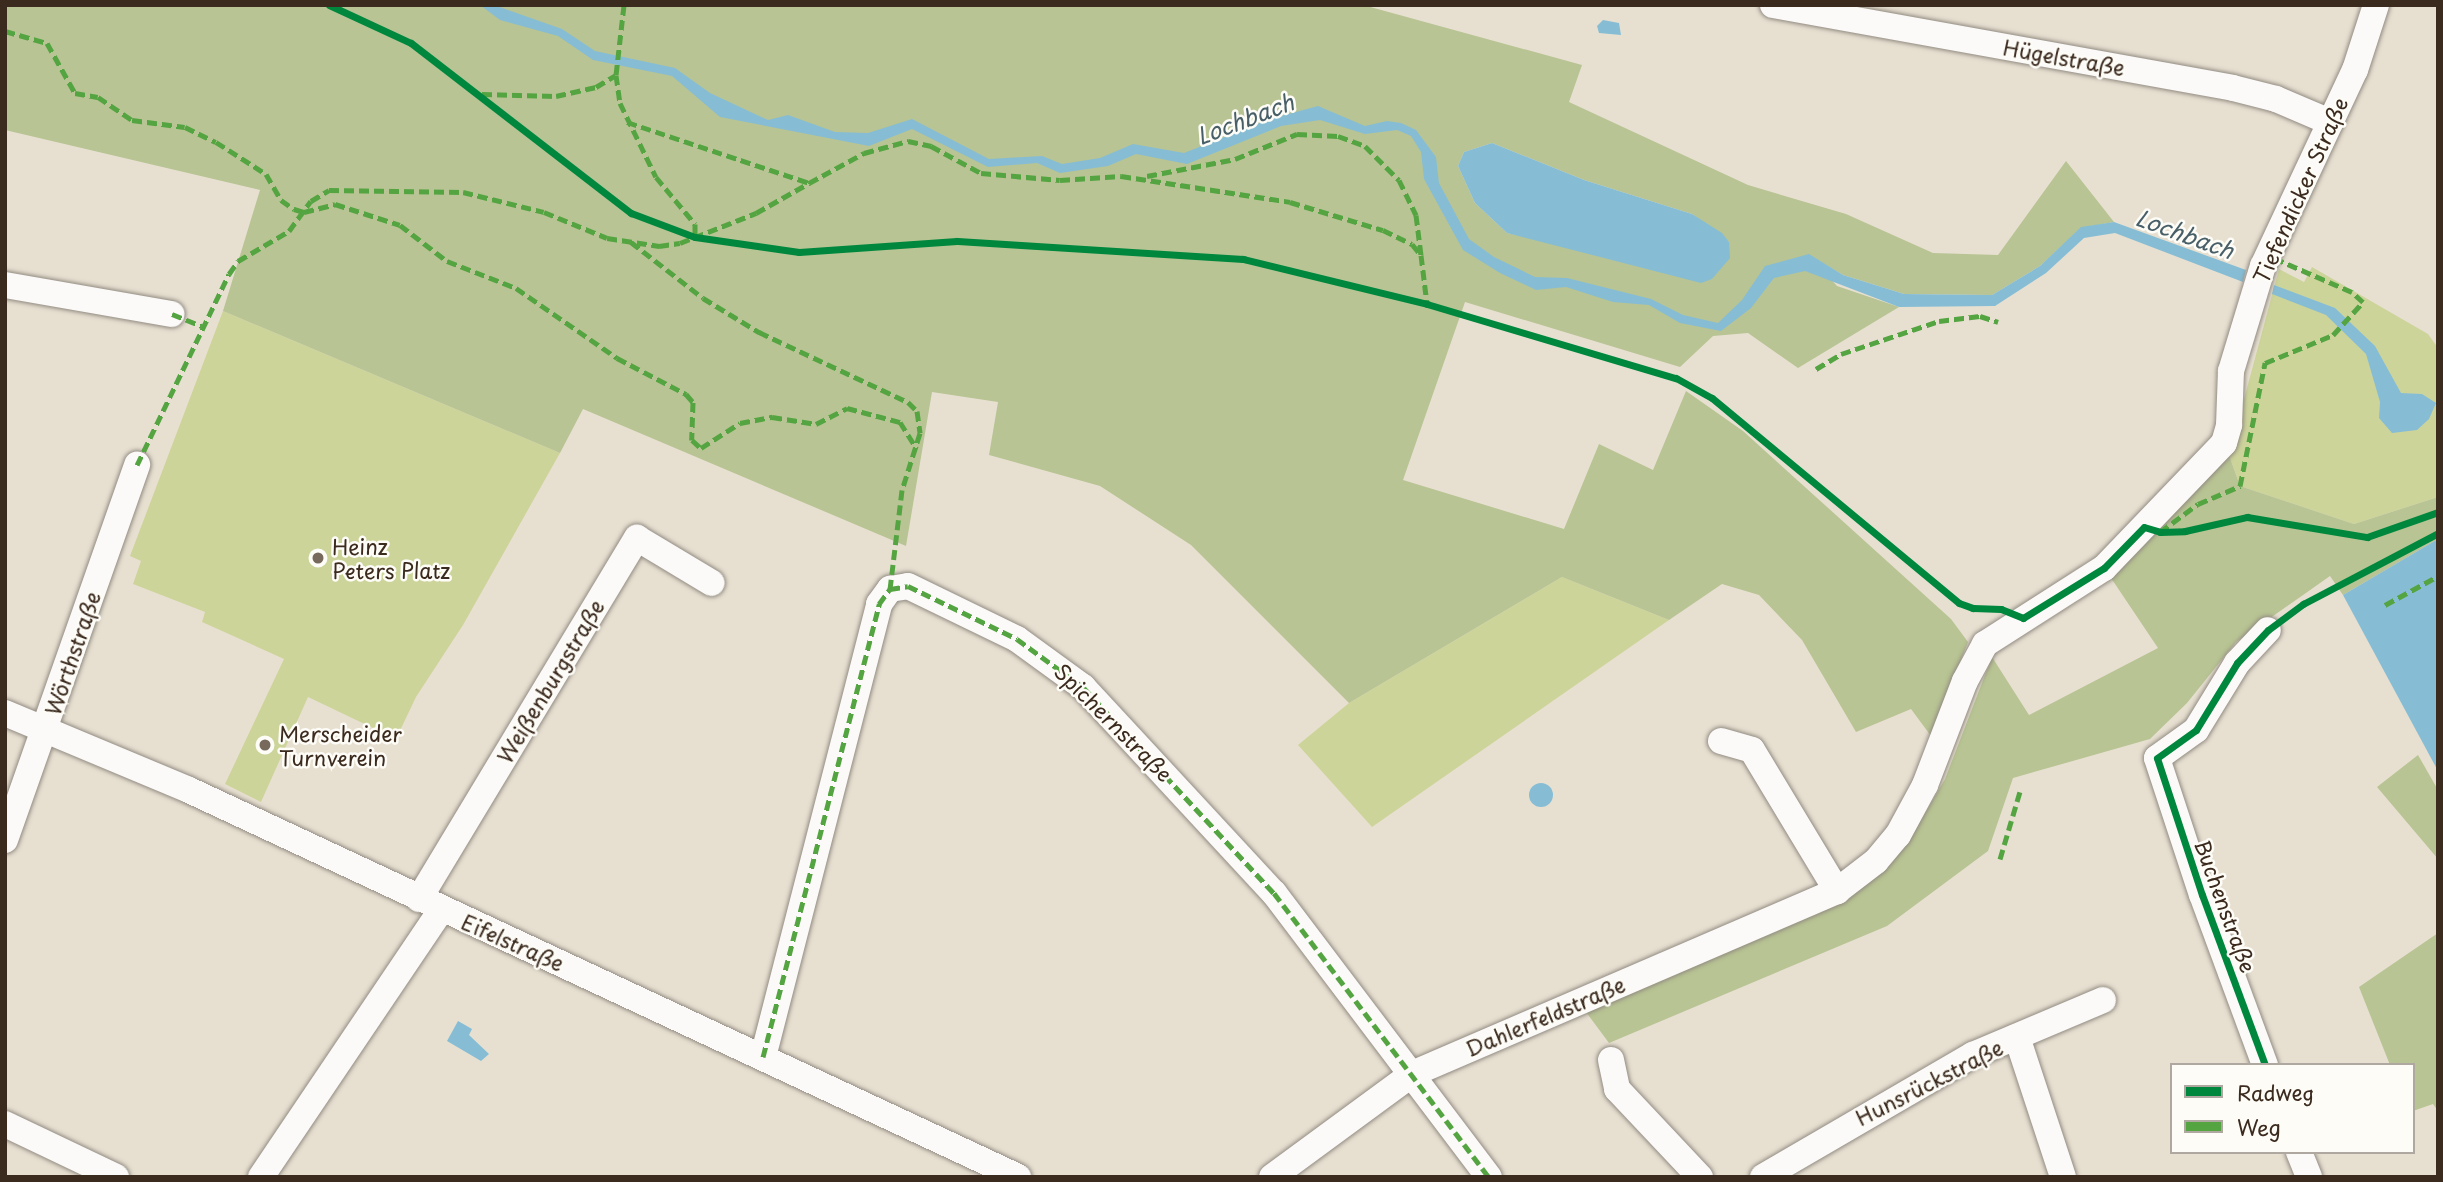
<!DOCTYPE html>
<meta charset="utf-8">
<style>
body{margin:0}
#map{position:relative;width:2443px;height:1182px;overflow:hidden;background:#e7e0d1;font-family:"Playpen Sans",sans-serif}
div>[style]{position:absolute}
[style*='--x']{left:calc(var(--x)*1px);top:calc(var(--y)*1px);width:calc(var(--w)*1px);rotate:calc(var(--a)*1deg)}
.green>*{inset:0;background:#cdd49a}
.forest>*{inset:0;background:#b8c493}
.water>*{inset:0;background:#86bdd5}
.round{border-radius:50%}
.roads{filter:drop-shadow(0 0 2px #928b82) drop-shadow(0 0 2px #928b82)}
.minor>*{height:26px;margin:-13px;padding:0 13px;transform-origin:13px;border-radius:13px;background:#fbfaf8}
.quiet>*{height:5px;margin-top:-2.5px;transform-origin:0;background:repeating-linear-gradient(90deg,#54a441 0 10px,transparent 0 15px)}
.cycleway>*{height:7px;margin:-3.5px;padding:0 3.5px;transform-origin:3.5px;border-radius:3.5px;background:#00873e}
.dots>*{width:19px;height:19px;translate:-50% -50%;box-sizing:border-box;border:4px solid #fdfcf7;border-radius:50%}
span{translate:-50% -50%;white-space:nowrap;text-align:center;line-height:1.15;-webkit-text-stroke:5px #fdfcf7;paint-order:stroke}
.street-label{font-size:21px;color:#3b2a1e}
.poi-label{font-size:21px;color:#3b2a1e}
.left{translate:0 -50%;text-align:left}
.water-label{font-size:23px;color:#485f68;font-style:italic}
.frame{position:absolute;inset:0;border:7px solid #3b2a1e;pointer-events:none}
.legend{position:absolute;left:2170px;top:1063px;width:245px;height:91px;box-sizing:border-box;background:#fdfcf7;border:2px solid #afa8a0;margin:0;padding:9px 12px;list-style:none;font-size:21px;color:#3b2a1e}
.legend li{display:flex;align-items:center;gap:14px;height:35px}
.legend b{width:35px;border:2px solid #afa8a0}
</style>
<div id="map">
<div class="green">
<i style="clip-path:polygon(2312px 267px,2428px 334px,2438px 348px,2438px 497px,2354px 524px,2240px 486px,2229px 455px,2279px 269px,2304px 282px)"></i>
<i style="clip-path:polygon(223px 311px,560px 453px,463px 625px,416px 697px,396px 739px,308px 697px,261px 802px,225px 784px,284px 659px,202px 622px,205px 612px,133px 584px,141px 561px,130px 556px)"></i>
<i style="clip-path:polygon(1562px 577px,1669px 620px,1372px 827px,1298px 745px,1349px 703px)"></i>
</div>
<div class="forest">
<i style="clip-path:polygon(evenodd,5px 5px,1363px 5px,1582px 65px,1569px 102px,1748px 185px,1846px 214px,1933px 253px,1998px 255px,2066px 161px,2114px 222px,2081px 228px,2040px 266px,1992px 295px,1904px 294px,1843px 275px,1809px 255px,1837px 286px,1899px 307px,1798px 368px,1748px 333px,1713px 336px,1680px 367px,1465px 302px,1403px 480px,1564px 529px,1599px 444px,1653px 470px,1686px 391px,1743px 431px,1951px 619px,1968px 642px,1931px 736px,1911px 709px,1856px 732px,1802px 640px,1759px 595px,1722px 584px,1669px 620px,1562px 577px,1349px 703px,1191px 545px,1100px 486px,989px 455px,998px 402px,932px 392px,906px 546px,583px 409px,560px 453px,223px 311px,260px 190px,5px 130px,5px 5px,1492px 143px,1584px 180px,1692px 214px,1729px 242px,1546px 241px,1507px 233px,1475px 203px,1458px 166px,1464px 152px,1492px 143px)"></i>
<i style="clip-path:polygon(2229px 455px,2240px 486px,2354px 524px,2438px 497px,2438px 539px,2343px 595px,2330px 576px,2236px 642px,2187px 703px,2150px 739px,2013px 778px,1988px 851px,1887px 926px,1609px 1043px,1586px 1012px,1911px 837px,1945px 779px,1992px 657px,2029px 715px,2158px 648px,2109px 575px)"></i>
<i style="clip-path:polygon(2418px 755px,2438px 790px,2438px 859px,2377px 787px)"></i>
<i style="clip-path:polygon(2438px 933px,2438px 1111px,2433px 1104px,2413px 1111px,2413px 1065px,2390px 1065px,2359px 987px)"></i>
</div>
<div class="water">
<i style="clip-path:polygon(480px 5px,494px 5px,562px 29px,595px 51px,675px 68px,710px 93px,768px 120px,788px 115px,835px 132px,868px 133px,912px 119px,989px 159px,1042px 156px,1062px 164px,1100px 158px,1133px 144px,1184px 153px,1270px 119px,1318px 106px,1365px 126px,1387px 121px,1401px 123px,1416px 130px,1436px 157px,1439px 183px,1469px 239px,1494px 257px,1535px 277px,1567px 278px,1651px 299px,1683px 315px,1718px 323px,1742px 300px,1765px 266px,1809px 254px,1843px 275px,1904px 294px,1992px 295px,2040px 266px,2081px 227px,2114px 222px,2246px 270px,2243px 282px,2115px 233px,2084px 238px,2046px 273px,1995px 306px,1899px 307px,1805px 271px,1774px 278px,1751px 308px,1721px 331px,1680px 323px,1649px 305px,1613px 302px,1566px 287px,1536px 290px,1500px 273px,1463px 250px,1424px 179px,1421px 152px,1411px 136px,1397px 130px,1365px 134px,1320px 120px,1281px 126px,1187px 164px,1136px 154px,1108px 166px,1060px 173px,1037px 163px,988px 167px,912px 129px,869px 146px,720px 117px,672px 76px,593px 60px,558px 36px,500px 20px)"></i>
<i style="clip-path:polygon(1603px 20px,1619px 23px,1621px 35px,1599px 33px,1597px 26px)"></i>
<i style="clip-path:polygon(1492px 143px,1584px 180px,1692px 214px,1722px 233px,1729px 242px,1730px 258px,1712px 279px,1701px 283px,1507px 233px,1475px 203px,1458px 166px,1464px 152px)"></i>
<i style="clip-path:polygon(2274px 285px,2335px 308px,2375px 346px,2401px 393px,2422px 394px,2436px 403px,2429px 419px,2417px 430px,2392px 433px,2379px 418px,2380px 402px,2366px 354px,2326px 315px,2272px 294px)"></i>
<i style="clip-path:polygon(2438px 539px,2438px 771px,2343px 595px)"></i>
<i class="round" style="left:1529px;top:783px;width:24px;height:24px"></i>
<i style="clip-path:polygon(458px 1021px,472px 1029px,469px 1035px,489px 1054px,481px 1061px,447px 1041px)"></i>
</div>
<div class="roads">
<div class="minor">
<i style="--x:1773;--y:5;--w:467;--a:10.2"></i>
<i style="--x:2233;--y:88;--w:44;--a:14.3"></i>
<i style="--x:2276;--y:99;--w:59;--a:23.1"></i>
<i style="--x:5;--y:285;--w:169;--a:9.9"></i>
<i style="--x:5;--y:713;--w:199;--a:22.7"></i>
<i style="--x:189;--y:790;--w:915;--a:25.02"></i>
<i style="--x:1721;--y:741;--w:32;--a:16"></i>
<i style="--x:1752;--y:750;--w:165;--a:58.9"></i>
<i style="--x:5;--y:840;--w:398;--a:-70.6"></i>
<i style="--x:419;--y:899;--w:422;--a:-58.9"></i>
<i style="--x:637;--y:538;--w:87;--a:31"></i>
<i style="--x:2017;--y:1037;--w:147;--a:71.8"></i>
<i style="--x:763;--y:1057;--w:468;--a:-75.6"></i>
<i style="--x:879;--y:604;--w:19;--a:-54"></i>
<i style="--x:890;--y:589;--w:18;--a:-9"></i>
<i style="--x:908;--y:586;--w:121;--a:25.9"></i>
<i style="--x:1017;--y:639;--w:82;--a:36"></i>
<i style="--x:1083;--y:687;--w:281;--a:47.2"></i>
<i style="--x:1274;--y:893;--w:356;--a:52.9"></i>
<i style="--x:1611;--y:1060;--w:30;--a:78"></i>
<i style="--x:1617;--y:1089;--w:121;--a:46.7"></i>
<i style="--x:2265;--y:1065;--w:181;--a:-110.3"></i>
<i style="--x:2202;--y:895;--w:144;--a:-108.2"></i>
<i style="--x:2157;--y:758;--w:48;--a:-35.7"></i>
<i style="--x:2196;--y:730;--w:79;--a:-58.5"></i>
<i style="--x:2237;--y:663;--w:45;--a:-46.8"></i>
<i style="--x:5;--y:1124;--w:123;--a:25.5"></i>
<i style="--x:2299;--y:1152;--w:27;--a:68"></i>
<i style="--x:261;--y:1177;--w:322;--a:-56"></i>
<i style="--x:1272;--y:1177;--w:174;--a:-36.3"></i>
<i style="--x:1412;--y:1074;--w:463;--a:-23.3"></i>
<i style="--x:1837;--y:891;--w:49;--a:-37.6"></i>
<i style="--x:1876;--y:861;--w:34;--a:-50"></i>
<i style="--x:1898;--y:835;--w:57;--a:-61.6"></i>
<i style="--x:1925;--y:785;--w:111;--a:-69"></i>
<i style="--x:1965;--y:681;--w:42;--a:-61.6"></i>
<i style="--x:1985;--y:644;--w:141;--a:-32.6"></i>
<i style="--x:2104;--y:568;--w:173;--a:-46.2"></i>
<i style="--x:2224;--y:443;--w:19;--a:-74"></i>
<i style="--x:2229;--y:425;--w:54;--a:-87.9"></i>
<i style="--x:2231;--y:371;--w:110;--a:-73.1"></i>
<i style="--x:2263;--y:266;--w:217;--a:-64.9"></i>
<i style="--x:2355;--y:70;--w:68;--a:-72.1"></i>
<i style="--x:1763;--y:1177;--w:243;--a:-30.2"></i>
<i style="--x:1973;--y:1055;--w:141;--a:-22.9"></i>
</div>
</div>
<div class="quiet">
<i style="--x:624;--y:5;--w:70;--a:96.5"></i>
<i style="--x:616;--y:75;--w:28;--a:82"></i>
<i style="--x:620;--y:103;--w:82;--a:64.1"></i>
<i style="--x:656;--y:177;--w:61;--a:50.3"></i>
<i style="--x:695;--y:224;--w:13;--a:90"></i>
<i style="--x:5;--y:31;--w:44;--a:15.9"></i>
<i style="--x:47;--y:43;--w:57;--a:60.8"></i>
<i style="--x:75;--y:93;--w:23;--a:10"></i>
<i style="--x:98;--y:97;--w:41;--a:34.1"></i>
<i style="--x:132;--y:120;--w:53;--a:7.5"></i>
<i style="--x:185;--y:127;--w:34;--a:26"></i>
<i style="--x:216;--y:142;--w:59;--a:32.6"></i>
<i style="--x:266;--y:174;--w:30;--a:60"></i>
<i style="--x:281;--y:200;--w:16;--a:35"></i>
<i style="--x:294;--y:209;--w:10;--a:17"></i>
<i style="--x:304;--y:212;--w:32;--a:-14"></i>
<i style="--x:335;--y:204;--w:68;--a:17.9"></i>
<i style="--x:400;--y:225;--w:59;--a:37.5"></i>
<i style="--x:447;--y:261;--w:74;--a:21.4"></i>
<i style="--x:516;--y:288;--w:123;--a:34.7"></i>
<i style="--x:617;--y:358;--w:78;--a:27.6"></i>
<i style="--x:686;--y:394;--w:11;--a:49"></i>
<i style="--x:693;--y:402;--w:38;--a:92"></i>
<i style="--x:692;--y:440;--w:12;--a:42"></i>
<i style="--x:701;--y:448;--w:46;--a:-32.7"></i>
<i style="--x:740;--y:423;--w:33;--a:-11"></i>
<i style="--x:772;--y:417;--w:45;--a:9"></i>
<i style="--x:816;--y:424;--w:35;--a:-27"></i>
<i style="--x:847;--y:408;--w:55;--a:14.8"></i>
<i style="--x:900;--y:422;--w:31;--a:58"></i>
<i style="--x:482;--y:94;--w:74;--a:1.5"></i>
<i style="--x:556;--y:96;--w:41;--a:-12.7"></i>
<i style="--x:596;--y:87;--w:23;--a:-31"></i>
<i style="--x:627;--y:122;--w:192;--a:18.5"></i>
<i style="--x:809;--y:183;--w:63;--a:-28.6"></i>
<i style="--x:864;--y:153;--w:46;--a:-15.3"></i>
<i style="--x:908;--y:141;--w:24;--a:12"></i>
<i style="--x:931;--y:146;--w:57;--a:28.4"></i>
<i style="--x:981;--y:173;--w:79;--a:5.1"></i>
<i style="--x:1060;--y:180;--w:61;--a:-3.8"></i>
<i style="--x:1121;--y:176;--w:171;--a:8.7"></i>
<i style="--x:1290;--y:202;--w:97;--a:16.8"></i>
<i style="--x:1383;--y:230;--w:32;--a:26"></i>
<i style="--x:1412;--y:244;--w:14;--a:51"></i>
<i style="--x:1421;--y:255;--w:49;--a:83"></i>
<i style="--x:1147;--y:176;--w:90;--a:-10.9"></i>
<i style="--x:1235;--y:159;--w:67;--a:-22"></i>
<i style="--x:1297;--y:134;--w:41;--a:2.8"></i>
<i style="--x:1338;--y:136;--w:29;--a:20"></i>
<i style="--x:1365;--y:146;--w:48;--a:45"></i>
<i style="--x:1399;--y:180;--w:39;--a:64"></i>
<i style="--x:1416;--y:215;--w:40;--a:82.9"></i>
<i style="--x:631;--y:242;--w:91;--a:37.9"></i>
<i style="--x:703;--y:298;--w:66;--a:31.3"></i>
<i style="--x:759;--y:332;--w:165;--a:25.2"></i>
<i style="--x:908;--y:402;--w:13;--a:45"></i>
<i style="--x:917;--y:411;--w:22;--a:82"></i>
<i style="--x:920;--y:433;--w:60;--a:107.5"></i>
<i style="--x:902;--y:490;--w:100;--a:96.9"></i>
<i style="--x:172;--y:314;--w:32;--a:22"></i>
<i style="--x:1816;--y:369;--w:29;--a:-31"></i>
<i style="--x:1841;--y:354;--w:103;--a:-18.6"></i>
<i style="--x:1939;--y:321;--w:41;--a:-7"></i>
<i style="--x:1980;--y:316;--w:19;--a:18"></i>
<i style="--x:137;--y:465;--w:212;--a:-64.3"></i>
<i style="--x:229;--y:274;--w:16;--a:-55"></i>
<i style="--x:238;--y:261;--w:59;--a:-30.5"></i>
<i style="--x:289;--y:231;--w:37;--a:-54"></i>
<i style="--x:311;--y:201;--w:21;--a:-31"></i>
<i style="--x:329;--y:190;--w:134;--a:0.9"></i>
<i style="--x:463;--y:192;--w:83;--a:13.9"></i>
<i style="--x:544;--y:212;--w:68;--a:22.4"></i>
<i style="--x:607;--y:238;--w:53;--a:8.7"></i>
<i style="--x:659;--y:246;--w:21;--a:-8"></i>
<i style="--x:680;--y:243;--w:82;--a:-21.5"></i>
<i style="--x:756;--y:213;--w:61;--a:-29.5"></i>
<i style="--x:2160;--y:532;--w:47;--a:-36.4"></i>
<i style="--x:2198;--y:504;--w:46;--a:-23.2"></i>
<i style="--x:2240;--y:486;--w:126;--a:-78.5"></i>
<i style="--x:2265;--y:363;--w:74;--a:-22.4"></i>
<i style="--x:2333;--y:335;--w:45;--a:-47.7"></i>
<i style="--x:2363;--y:302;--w:15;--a:-138"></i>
<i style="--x:2352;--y:292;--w:93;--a:-156.5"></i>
<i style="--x:2385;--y:605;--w:60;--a:-28.7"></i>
<i style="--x:2000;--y:859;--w:74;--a:-73.5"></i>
<i style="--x:763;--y:1057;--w:468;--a:-75.6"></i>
<i style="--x:879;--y:604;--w:19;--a:-54"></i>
<i style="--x:890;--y:589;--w:18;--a:-9"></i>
<i style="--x:908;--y:586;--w:121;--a:25.9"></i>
<i style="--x:1017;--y:639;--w:82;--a:36"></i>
<i style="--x:1083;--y:687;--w:281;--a:47.2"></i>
<i style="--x:1274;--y:893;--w:356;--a:52.9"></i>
</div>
<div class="cycleway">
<i style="--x:329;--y:5;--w:90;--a:24.9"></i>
<i style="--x:411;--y:43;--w:278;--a:37.7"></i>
<i style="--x:631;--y:213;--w:68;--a:20.6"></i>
<i style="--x:695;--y:237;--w:105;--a:8.2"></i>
<i style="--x:799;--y:252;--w:158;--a:-4"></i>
<i style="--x:957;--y:241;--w:287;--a:3.6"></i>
<i style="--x:1243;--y:259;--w:189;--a:13.7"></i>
<i style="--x:1427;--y:304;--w:260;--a:16.6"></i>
<i style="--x:1676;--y:378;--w:41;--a:29.1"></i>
<i style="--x:1712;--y:398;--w:321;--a:39.7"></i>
<i style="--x:1959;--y:603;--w:15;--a:20"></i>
<i style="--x:1973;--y:608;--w:28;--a:2"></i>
<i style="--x:2001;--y:609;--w:24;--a:22"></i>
<i style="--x:2023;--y:618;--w:95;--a:-31.7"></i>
<i style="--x:2104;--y:568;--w:57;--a:-45.7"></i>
<i style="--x:2144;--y:527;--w:17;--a:17"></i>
<i style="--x:2160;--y:532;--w:25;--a:-2"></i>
<i style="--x:2185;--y:531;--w:64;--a:-12.7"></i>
<i style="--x:2247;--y:517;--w:122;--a:9.5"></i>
<i style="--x:2367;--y:537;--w:75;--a:-19.4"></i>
<i style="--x:2265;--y:1065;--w:181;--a:-110.3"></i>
<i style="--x:2202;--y:895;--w:144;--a:-108.2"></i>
<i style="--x:2157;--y:758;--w:48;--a:-35.7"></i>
<i style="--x:2196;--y:730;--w:79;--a:-58.5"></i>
<i style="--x:2237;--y:663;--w:45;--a:-46.8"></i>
<i style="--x:2268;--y:630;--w:44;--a:-36.6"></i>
<i style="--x:2303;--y:604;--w:153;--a:-27.7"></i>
</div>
<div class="dots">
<i style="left:318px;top:558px;background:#776a5d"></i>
<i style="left:265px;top:745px;background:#776a5d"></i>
</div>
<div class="street-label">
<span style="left:2064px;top:57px;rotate:10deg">Hügelstraße</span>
<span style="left:2300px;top:190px;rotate:-66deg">Tiefendicker Straße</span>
<span style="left:72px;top:653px;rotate:-71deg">Wörthstraße</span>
<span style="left:550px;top:681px;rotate:-59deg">Weißenburgstraße</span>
<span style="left:1114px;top:722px;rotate:45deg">Spichernstraße</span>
<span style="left:2226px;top:906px;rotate:70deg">Buchenstraße</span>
<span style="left:513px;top:942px;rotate:24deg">Eifelstraße</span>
<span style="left:1545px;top:1016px;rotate:-23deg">Dahlerfeldstraße</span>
<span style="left:1929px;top:1082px;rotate:-27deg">Hunsrückstraße</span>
</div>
<div class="poi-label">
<span class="left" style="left:332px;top:558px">Heinz<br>Peters Platz</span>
<span class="left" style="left:279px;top:745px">Merscheider<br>Turnverein</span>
</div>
<div class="water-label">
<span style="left:1245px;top:119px;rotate:-21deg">Lochbach</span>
<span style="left:2185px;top:234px;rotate:20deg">Lochbach</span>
</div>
<div class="frame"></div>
<ul class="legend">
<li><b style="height:9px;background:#00873e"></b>Radweg</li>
<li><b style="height:9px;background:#54a441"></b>Weg</li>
</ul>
</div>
